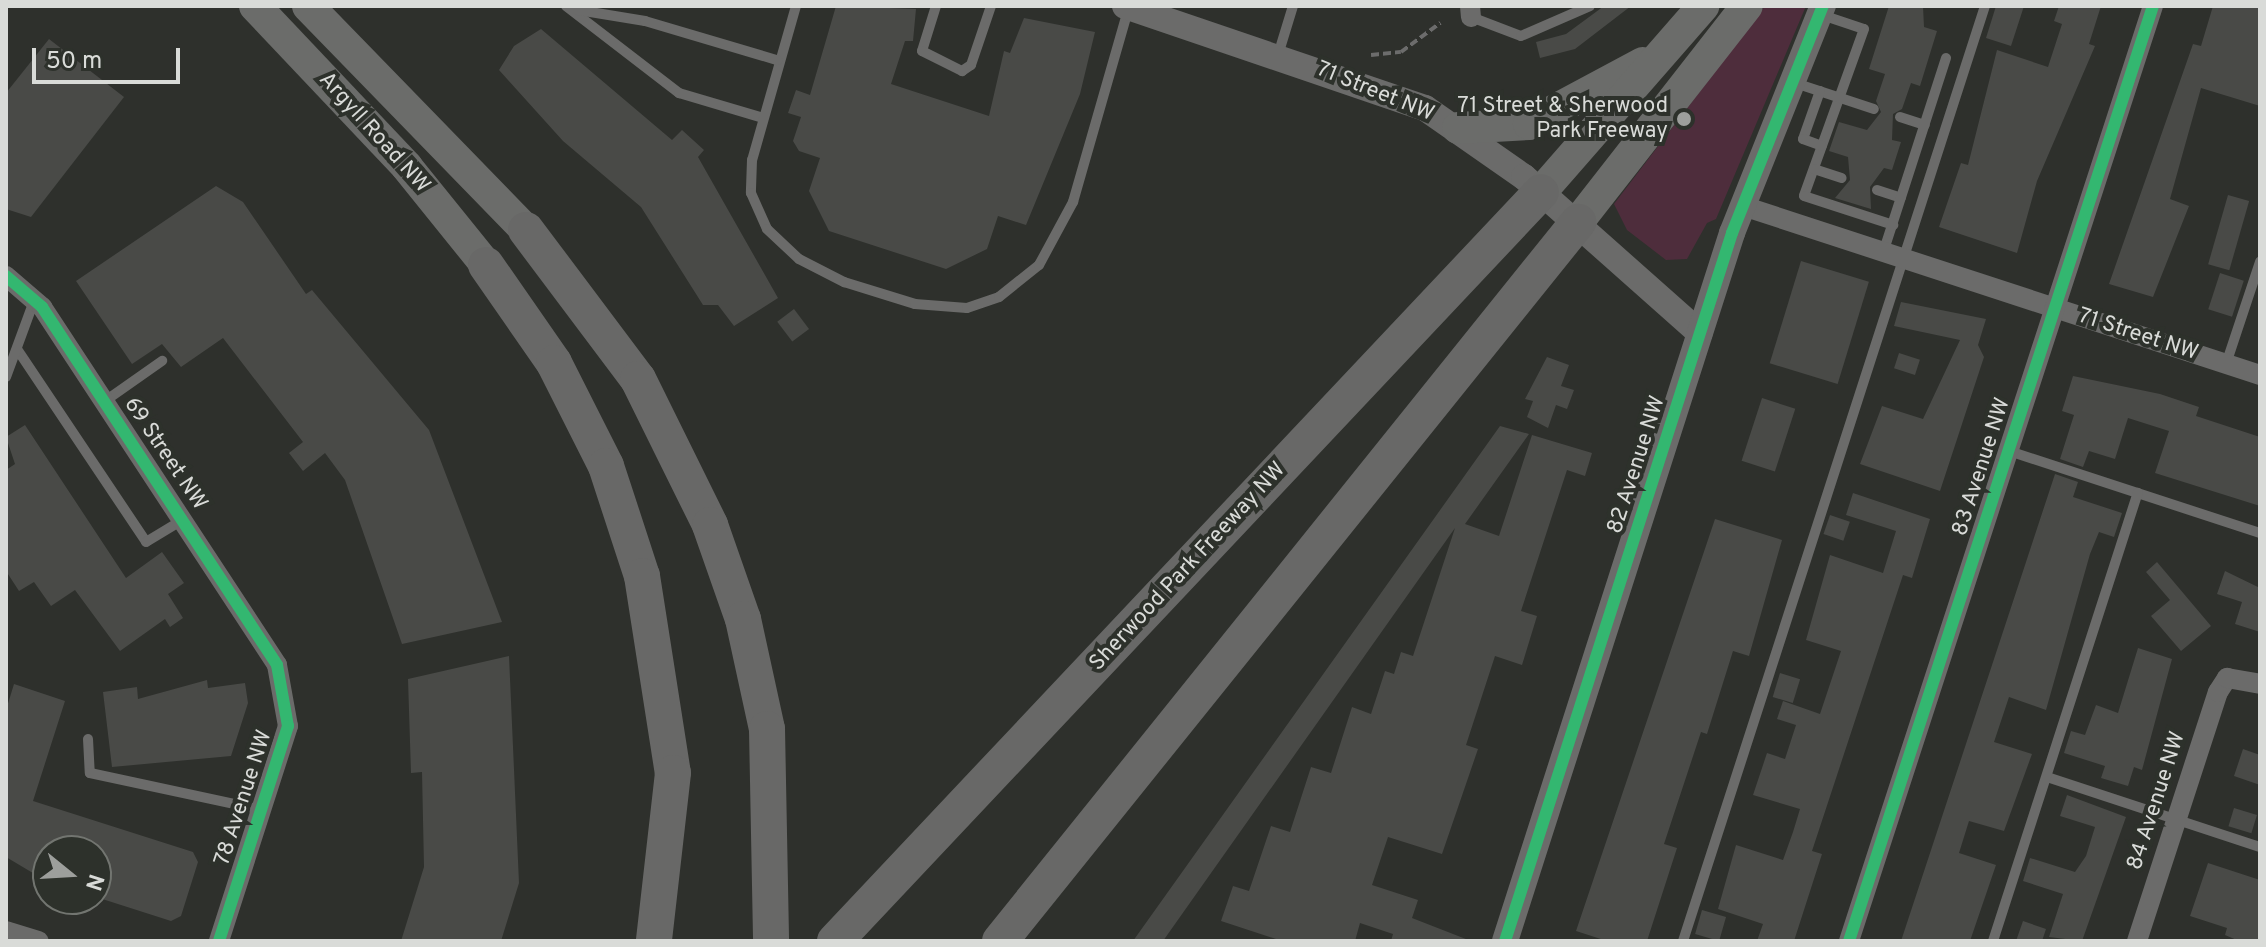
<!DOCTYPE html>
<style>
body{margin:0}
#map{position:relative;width:2266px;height:947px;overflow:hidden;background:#2e302c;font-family:Overpass,sans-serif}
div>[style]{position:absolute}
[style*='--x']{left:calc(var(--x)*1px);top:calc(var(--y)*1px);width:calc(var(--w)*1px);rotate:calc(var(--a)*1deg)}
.green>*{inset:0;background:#4e2d3c}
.building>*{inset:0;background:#494a47;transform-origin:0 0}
.path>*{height:4px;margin-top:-2px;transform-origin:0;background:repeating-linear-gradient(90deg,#6c6c6c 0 8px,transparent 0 12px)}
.service>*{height:10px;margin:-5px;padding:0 5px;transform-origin:5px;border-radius:5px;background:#6b6b6a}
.minor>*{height:20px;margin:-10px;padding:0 10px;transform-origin:10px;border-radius:10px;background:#6b6b6a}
.tertiary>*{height:26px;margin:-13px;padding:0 13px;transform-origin:13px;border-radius:13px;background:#6b6b6a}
.primary>*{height:32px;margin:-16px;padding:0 16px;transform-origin:16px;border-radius:16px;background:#6b6c6a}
.motorway>*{height:36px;margin:-18px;padding:0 18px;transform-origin:18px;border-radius:18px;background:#686867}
.cycleway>*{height:12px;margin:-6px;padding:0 6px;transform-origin:6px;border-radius:6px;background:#33b770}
.dots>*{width:22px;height:22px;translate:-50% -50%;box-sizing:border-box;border:4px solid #2d312b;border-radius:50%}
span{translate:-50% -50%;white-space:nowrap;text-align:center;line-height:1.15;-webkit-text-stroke:8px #2d312b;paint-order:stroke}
.street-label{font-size:22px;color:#d9dbd8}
.poi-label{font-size:22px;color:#d9dbd8}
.right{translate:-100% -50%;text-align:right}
.frame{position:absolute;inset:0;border:8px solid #d9dbd8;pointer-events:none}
.north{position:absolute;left:32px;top:835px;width:80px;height:80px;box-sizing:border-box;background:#2d312b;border:2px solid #727570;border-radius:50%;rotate:108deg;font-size:22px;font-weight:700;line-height:32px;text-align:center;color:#d9dbd8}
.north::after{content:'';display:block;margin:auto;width:28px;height:36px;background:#9d9f9c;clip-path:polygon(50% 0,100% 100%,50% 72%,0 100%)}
.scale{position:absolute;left:32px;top:48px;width:148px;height:36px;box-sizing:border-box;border:4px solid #d9dbd8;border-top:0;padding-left:10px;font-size:24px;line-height:28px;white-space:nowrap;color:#d9dbd8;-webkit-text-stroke:6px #2d312b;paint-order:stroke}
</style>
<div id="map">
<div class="green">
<i style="clip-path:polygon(1765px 6px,1806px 6px,1716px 219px,1707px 223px,1687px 259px,1666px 260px,1627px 230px,1614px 204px)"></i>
</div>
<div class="building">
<i style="clip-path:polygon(836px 6px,916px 9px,913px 41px,905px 41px,891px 84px,989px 116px,1004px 51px,1010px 53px,1024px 18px,1095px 32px,1080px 94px,1026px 225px,998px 216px,987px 249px,946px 269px,829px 231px,809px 191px,820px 158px,799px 151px,793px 141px,801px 117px,788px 113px,796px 90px,810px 95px)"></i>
<i style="clip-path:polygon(1604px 6px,1631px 6px,1575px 49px,1540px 58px,1536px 42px,1566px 34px)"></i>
<i style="clip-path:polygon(1889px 6px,1923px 6px,1924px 27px,1937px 31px,1920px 86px,1911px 83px,1902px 109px,1893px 114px,1892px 140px,1901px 142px,1892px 170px,1884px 168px,1870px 187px,1871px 209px,1835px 198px,1850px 180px,1848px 157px,1829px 151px,1839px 122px,1867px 130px,1881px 112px,1876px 101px,1885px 74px,1869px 69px)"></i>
<i style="clip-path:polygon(1996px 6px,2024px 6px,2011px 46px,1986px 38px)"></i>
<i style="clip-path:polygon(2059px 6px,2101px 6px,2089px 44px,2095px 46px,2037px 181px,2017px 253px,1939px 227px,1961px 163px,1968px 165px,1997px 50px,2048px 67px,2062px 24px,2054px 21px)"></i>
<i style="clip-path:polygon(2213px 6px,2260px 6px,2260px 106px,2201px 88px,2170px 199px,2189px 206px,2153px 297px,2109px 284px,2193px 44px,2201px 46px)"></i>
<i style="clip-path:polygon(541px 29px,672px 140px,682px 130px,704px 150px,698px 157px,778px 298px,734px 326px,718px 305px,703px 305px,641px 207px,563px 141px,499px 70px,514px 46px)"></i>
<i style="clip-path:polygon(49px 39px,124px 97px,31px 217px,6px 209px,6px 93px)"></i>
<i style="clip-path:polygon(216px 186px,243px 202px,306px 294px,312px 290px,429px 430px,502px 622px,402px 644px,345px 480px,325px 453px,303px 471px,289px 453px,303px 442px,223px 338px,181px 367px,162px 344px,132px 364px,76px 281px)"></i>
<i style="left:2228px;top:195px;width:22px;height:72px;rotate:16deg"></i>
<i style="left:1801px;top:261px;width:71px;height:107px;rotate:17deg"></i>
<i style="left:2220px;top:273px;width:25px;height:38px;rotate:18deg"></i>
<i style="clip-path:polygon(1901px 302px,1986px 319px,1978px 345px,1984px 357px,1940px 491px,1860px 464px,1882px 406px,1923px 419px,1960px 340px,1894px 326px)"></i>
<i style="left:794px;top:309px;width:25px;height:21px;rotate:53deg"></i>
<i style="left:1899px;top:353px;width:22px;height:16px;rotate:18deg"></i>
<i style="clip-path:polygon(1547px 357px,1569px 365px,1561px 386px,1574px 390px,1567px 409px,1556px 405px,1548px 428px,1527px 417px,1533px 401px,1525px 399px)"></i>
<i style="clip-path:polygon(2073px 376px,2160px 394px,2199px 407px,2196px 416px,2260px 437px,2260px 506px,2155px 473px,2169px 431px,2128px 418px,2115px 459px,2089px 451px,2083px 467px,2060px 459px,2074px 415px,2062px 411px)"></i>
<i style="left:1762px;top:398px;width:35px;height:66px;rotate:18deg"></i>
<i style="clip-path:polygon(25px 425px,126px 578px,162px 552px,184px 583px,168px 594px,183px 618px,170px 627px,165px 619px,120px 651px,75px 590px,51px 606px,34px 582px,19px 591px,6px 571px,6px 470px,15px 464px,6px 437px)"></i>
<i style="clip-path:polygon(1500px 426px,1529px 434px,1465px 524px,1499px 536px,1532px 435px,1592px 453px,1585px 476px,1567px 470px,1521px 611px,1537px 616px,1522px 665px,1495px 656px,1466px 745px,1478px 749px,1442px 854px,1388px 837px,1372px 885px,1418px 900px,1412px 918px,1471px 941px,1391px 941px,1393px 934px,1360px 923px,1355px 941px,1282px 941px,1221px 921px,1233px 886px,1249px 891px,1271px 826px,1290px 832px,1311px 767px,1331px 773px,1352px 707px,1371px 714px,1385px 671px,1394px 674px,1401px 652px,1413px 656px,1455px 528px,1163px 941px,1133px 941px)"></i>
<i style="clip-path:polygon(2055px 474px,2078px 482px,2073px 497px,2122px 513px,2114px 537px,2099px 532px,2090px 554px,2046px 710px,2009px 697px,1994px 742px,2032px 754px,2004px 831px,1969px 821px,1959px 853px,1996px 865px,1970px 941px,1901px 941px)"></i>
<i style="clip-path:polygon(1853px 493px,1930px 519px,1912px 578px,1903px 575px,1812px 851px,1822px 854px,1794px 941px,1757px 941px,1763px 924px,1718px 909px,1736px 845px,1783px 860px,1793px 832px,1800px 809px,1753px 795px,1767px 753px,1785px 759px,1796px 725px,1777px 719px,1783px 701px,1820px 714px,1841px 651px,1806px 640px,1830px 555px,1883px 573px,1896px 531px,1846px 515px)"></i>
<i style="left:1830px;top:515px;width:21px;height:20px;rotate:19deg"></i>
<i style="clip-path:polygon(1715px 519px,1782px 540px,1749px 656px,1733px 651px,1707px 734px,1701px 732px,1664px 844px,1677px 848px,1647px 941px,1607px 941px,1576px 931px)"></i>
<i style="clip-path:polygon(2157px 562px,2211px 626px,2181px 651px,2151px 616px,2170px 600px,2146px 572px)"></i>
<i style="clip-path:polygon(2225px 571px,2260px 588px,2260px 632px,2235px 624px,2242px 602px,2217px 594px)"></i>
<i style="clip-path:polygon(2138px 648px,2172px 659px,2142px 770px,2134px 767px,2128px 786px,2101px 778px,2105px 766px,2064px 753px,2071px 731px,2085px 735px,2096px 705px,2118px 713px)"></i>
<i style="clip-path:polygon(509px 656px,519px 883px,501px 941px,401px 941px,424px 867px,422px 772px,411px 773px,408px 679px)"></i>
<i style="left:1780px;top:673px;width:21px;height:25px;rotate:17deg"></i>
<i style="clip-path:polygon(207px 680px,208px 688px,245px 683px,248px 703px,231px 756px,112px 767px,103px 692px,137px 687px,138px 699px)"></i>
<i style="clip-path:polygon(14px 684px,65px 701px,33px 801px,193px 852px,198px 862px,181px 916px,171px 921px,96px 897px,96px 851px,48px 851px,48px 882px,6px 857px,6px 710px)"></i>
<i style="clip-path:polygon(2243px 749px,2260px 755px,2260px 785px,2234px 776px)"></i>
<i style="clip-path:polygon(2067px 795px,2126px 817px,2082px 941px,2049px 937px,2063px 894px,2023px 881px,2030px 858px,2075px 872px,2086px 856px,2095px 827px,2060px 816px)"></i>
<i style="left:2234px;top:808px;width:24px;height:19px;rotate:17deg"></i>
<i style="clip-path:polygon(2208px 863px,2260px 880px,2260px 941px,2239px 941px,2225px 935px,2227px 928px,2190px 916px)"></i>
<i style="left:1702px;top:910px;width:25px;height:25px;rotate:16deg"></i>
<i style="clip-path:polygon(2023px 921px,2046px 929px,2042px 941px,2016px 941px)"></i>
</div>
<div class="path">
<i style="--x:1371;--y:55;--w:30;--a:-6"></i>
<i style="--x:1401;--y:52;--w:49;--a:-36.6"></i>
</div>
<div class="service">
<i style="--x:566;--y:6;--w:143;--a:37.6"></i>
<i style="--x:679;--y:93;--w:84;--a:16.5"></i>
<i style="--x:796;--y:6;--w:160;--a:105.9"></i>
<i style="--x:752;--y:160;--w:33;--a:92"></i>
<i style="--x:751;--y:193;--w:39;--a:66"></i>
<i style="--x:767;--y:229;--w:44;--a:43.2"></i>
<i style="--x:799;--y:259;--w:51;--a:27.1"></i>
<i style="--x:844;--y:282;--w:74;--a:17.2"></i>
<i style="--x:915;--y:304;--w:52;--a:4.4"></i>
<i style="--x:967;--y:308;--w:34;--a:-19"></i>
<i style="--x:999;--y:297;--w:51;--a:-38.7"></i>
<i style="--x:1039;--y:265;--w:72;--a:-61.6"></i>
<i style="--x:1073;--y:202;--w:200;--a:-74"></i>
<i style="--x:936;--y:6;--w:47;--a:107.3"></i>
<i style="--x:922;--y:51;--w:45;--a:26.6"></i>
<i style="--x:962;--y:71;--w:11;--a:-34"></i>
<i style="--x:971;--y:65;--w:62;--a:-71.3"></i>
<i style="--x:578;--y:10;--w:68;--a:9.3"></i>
<i style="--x:645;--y:21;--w:138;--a:16.5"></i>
<i style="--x:1822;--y:15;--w:44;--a:18.4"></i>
<i style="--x:1864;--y:29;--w:177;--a:109.8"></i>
<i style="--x:1804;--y:196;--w:94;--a:18"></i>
<i style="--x:1471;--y:17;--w:53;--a:20.8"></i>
<i style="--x:1521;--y:36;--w:75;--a:-23.5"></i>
<i style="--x:1278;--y:55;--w:51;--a:-73"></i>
<i style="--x:1795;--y:83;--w:83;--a:18.2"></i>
<i style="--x:1820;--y:91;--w:51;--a:109.5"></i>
<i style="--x:1803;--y:139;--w:20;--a:20"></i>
<i style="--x:1900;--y:117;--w:26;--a:18"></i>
<i style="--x:1814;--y:169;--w:29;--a:18"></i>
<i style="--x:1877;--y:190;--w:25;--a:18"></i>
<i style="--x:1883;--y:253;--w:205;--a:-72.1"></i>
<i style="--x:17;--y:349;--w:232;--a:56.2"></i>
<i style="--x:146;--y:542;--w:44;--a:-31.2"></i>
<i style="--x:2226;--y:364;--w:108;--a:-71.6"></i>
<i style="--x:6;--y:377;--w:81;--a:-69.8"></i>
<i style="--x:105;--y:401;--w:70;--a:-35.1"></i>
<i style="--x:2009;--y:451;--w:264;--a:18.1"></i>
<i style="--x:88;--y:739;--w:34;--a:87"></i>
<i style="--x:90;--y:773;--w:176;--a:12.1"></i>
<i style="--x:2047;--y:777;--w:224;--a:18.2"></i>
<i style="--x:1683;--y:941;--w:983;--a:-72.1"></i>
<i style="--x:1993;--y:941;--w:471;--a:-72.1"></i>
</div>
<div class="minor">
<i style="--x:1470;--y:6;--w:11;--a:85"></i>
<i style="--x:1743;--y:206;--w:544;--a:18.1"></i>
<i style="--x:6;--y:276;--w:48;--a:40.7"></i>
<i style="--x:42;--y:307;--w:428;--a:56.7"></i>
<i style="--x:277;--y:665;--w:62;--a:79.8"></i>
<i style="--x:288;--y:726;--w:226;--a:107.8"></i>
<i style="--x:6;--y:931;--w:34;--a:17"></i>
<i style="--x:1849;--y:941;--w:983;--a:-71.99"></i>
<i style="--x:2137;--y:941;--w:262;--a:-72"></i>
<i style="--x:2218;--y:692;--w:17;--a:-57"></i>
<i style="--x:2227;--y:678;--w:34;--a:10"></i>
</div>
<div class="tertiary">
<i style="--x:1125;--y:6;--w:317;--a:18.8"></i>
<i style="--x:1425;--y:108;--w:121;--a:34.9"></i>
<i style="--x:1524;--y:177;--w:235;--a:41.6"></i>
<i style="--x:1505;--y:941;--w:744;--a:-72.22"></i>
<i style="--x:1732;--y:233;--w:245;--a:-68.2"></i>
</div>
<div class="primary">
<i style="--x:255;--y:6;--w:221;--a:46.6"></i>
<i style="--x:407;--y:167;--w:126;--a:51.1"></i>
<i style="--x:308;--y:6;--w:313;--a:45.8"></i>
<i style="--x:1458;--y:128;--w:71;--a:-3.2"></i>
<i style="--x:1529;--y:124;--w:129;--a:-28.2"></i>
<i style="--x:1541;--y:192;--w:247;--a:-48.9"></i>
<i style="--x:1578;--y:222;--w:274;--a:-52"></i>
</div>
<div class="motorway">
<i style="--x:526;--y:230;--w:186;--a:53.1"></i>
<i style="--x:638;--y:379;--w:163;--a:63.7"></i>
<i style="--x:710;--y:525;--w:100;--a:70.7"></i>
<i style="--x:743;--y:619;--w:113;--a:77.7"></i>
<i style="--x:767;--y:729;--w:212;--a:88.9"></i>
<i style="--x:486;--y:265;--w:119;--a:55.2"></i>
<i style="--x:554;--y:363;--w:115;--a:63.2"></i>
<i style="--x:606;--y:466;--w:116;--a:71.9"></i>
<i style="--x:642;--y:576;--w:199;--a:81.1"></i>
<i style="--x:673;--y:773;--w:169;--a:96.5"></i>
<i style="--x:835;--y:941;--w:1029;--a:-46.69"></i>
<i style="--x:1000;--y:941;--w:923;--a:-51.2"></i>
</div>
<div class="cycleway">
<i style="--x:6;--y:276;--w:48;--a:40.7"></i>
<i style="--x:42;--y:307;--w:428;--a:56.7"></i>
<i style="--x:277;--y:665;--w:62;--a:79.8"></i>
<i style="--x:288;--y:726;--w:226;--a:107.8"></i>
<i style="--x:1505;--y:941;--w:744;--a:-72.22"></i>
<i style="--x:1732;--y:233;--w:245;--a:-68.2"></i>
<i style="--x:1849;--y:941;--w:983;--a:-71.99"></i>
</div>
<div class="dots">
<i style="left:1684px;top:119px;background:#9d9f9c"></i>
</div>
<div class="street-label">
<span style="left:1375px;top:92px;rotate:22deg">71 Street NW</span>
<span style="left:374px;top:133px;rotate:48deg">Argyll Road NW</span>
<span style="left:2138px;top:335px;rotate:18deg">71 Street NW</span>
<span style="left:165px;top:454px;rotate:56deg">69 Street NW</span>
<span style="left:1637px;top:465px;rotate:-72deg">82 Avenue NW</span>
<span style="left:1982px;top:467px;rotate:-72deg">83 Avenue NW</span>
<span style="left:1188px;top:567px;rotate:-47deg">Sherwood Park Freeway NW</span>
<span style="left:244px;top:798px;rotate:-72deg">78 Avenue NW</span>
<span style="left:2157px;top:801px;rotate:-72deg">84 Avenue NW</span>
</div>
<div class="poi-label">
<span class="right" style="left:1668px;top:119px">71 Street &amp; Sherwood<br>Park Freeway</span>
</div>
<div class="frame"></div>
<div class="north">N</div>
<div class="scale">50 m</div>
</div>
